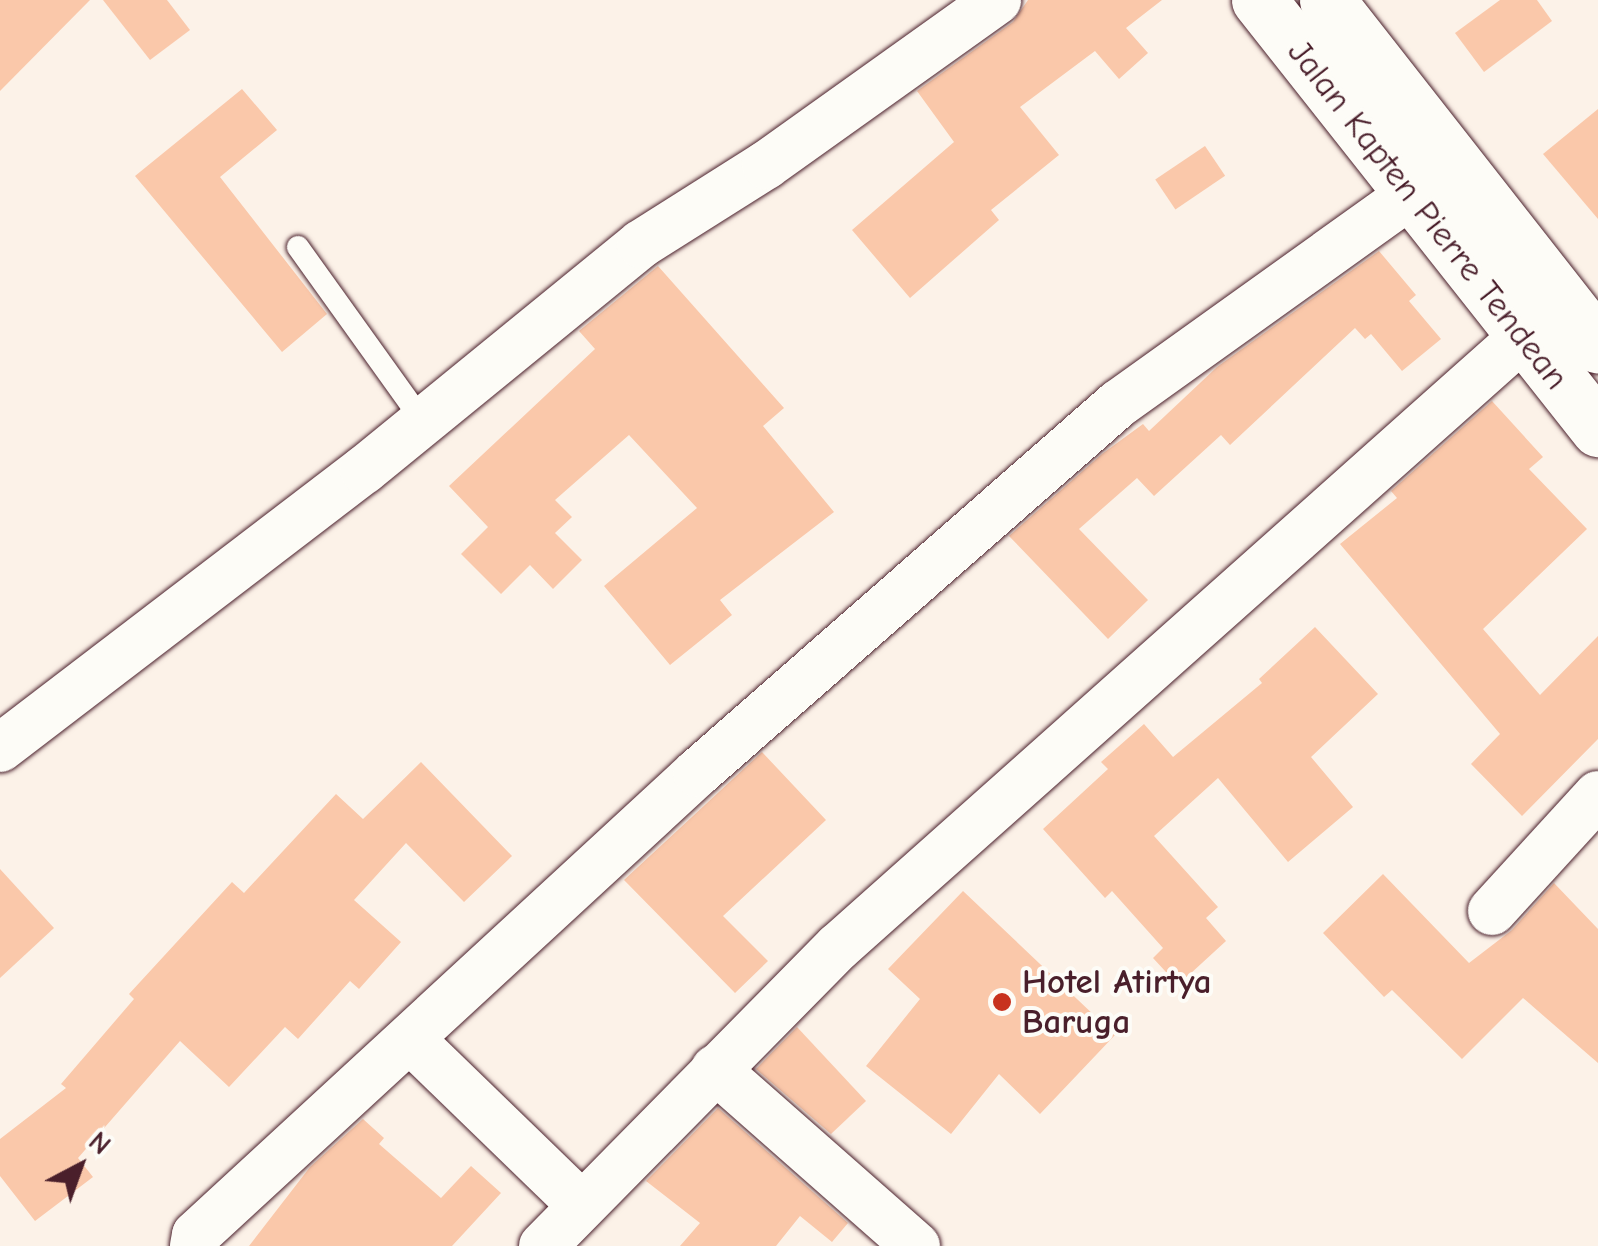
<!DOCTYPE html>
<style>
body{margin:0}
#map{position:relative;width:1598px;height:1246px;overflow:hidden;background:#fcf2e8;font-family:"Comic Neue",sans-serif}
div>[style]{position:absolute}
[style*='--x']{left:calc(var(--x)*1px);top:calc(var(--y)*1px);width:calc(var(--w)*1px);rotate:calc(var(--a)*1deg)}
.building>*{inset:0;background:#fac8aa;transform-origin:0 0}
.roads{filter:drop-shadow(0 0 2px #4a1f2b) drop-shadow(0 0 2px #4a1f2b)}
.service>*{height:22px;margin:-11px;padding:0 11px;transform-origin:11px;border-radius:11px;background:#fdfcf7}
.minor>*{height:48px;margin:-24px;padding:0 24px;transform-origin:24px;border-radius:24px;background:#fdfcf7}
.trunk>*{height:55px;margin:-27.5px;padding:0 27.5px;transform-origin:27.5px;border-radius:27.5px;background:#fdfcf7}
.dots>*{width:28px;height:28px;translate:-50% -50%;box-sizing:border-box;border:5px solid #fdfcf7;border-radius:50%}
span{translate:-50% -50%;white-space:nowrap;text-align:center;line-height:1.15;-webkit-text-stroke:8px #fdfcf7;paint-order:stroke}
.street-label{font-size:35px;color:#4a1f2b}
.poi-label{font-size:35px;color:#4a1f2b;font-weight:700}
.left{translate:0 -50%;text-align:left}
.north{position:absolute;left:30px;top:1116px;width:100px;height:100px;-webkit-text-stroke:8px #fdfcf7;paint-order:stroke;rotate:41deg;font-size:28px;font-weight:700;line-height:40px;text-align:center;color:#4a1f2b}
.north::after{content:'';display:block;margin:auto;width:35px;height:45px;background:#4a1f2b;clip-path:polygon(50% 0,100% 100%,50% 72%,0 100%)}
</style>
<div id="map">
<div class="building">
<i style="clip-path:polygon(0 0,90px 0,0 91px)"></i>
<i style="clip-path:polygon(103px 0,167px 0,190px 30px,150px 60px)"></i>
<i style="clip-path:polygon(1028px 0,1162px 0,1126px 28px,1148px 53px,1119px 79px,1095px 51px,1020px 107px,1059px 155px,991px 210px,999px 220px,910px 298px,852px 230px,954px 142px,917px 91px,1013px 22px)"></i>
<i style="clip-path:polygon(1500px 0,1537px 0,1552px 21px,1484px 72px,1455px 33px)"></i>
<i style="clip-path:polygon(242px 89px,277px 130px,220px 177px,327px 314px,282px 352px,135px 176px)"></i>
<i style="clip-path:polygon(1598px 109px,1598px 219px,1543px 154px)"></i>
<i style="left:1205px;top:146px;width:36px;height:60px;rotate:56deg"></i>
<i style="clip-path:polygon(1379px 251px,1416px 295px,1409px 301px,1441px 339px,1402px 371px,1371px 334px,1365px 339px,1355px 328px,1230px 445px,1221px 435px,1154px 496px,1137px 478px,1079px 529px,1148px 600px,1108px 639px,1009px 536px,1102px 454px,1143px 424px,1149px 431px,1217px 367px)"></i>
<i style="clip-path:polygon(658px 266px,784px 408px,763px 426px,834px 512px,720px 600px,732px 615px,670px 665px,604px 586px,697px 508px,629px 435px,555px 500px,572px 517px,555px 533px,582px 560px,553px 589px,530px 565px,501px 594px,461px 554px,488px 527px,449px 486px,595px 349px,579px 331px)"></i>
<i style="clip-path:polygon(1492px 401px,1543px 457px,1529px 469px,1587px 529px,1483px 629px,1540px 695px,1598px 636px,1598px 739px,1522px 816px,1471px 764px,1500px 734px,1340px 544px,1397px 498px,1391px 491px)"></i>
<i style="clip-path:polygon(1315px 627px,1378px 694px,1311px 757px,1353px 807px,1288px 862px,1218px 778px,1154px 836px,1218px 907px,1206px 918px,1226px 941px,1178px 985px,1153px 958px,1163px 948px,1112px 891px,1105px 898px,1043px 829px,1108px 769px,1101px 762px,1144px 724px,1173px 757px,1262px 683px,1259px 679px)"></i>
<i style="clip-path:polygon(762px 752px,826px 820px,723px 916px,768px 961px,735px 993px,624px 880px)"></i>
<i style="clip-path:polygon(421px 762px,512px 856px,464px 902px,406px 843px,354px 900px,401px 942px,359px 989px,350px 981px,298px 1039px,285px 1027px,229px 1087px,180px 1041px,78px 1158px,93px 1177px,35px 1221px,0 1176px,0 1139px,66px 1088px,61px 1084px,134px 999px,129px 994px,232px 882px,244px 893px,336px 794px,363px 819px)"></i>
<i style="clip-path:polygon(0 869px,54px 928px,0 978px)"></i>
<i style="clip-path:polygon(1383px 874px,1469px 963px,1512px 930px,1554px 883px,1598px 929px,1598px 1063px,1523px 998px,1462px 1059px,1392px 990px,1384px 997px,1323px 933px)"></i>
<i style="clip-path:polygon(963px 891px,1115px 1035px,1040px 1114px,999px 1074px,951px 1134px,866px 1066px,920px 999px,888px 969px)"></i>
<i style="clip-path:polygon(797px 1027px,866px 1101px,831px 1134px,756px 1069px)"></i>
<i style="clip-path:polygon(718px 1108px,848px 1223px,832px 1242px,800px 1216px,776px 1246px,680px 1246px,700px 1223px,646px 1181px)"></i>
<i style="clip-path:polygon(363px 1119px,384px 1138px,379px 1144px,441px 1198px,471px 1166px,501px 1193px,452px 1246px,249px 1246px,310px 1167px)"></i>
</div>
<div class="roads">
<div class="service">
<i style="--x:298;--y:247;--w:213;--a:54.4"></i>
</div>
<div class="minor">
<i style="--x:0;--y:748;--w:458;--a:-37.4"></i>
<i style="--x:364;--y:470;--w:357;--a:-39.2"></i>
<i style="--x:641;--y:244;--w:148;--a:-32.3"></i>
<i style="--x:766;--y:165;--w:284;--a:-35.5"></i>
<i style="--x:1492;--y:911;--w:157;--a:-47.6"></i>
<i style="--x:411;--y:1040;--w:235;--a:44.1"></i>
<i style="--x:715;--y:1069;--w:268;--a:41.4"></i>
<i style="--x:194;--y:1246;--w:11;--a:-80"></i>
<i style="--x:196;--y:1235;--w:682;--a:-42.68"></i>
<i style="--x:697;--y:773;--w:560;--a:-41.23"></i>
<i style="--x:1118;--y:404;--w:363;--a:-35.6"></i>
<i style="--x:543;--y:1246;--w:420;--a:-45.4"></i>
<i style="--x:838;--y:947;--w:917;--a:-41.69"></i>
</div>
<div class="trunk">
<i style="--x:1259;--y:0;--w:547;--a:51.68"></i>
<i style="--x:1327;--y:0;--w:439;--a:51.9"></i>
</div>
</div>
<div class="dots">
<i style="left:1002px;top:1002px;background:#c8321e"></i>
</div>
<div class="street-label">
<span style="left:1428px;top:215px;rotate:52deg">Jalan Kapten Pierre Tendean</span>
</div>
<div class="poi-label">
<span class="left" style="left:1022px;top:1002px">Hotel Atirtya<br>Baruga</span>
</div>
<div class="north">N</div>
</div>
